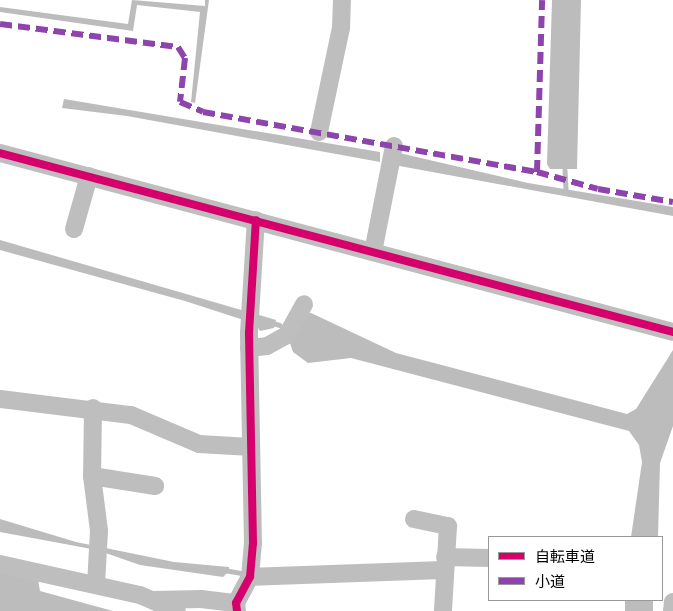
<!DOCTYPE html>
<meta charset="utf-8">
<style>
body{margin:0}
#map{position:relative;width:673px;height:611px;overflow:hidden;background:#fff;font-family:"PT Sans Narrow","Noto Sans JP",sans-serif}
div>[style]{position:absolute}
[style*='--x']{left:calc(var(--x)*1px);top:calc(var(--y)*1px);width:calc(var(--w)*1px);rotate:calc(var(--a)*1deg)}
.water>*{inset:0;background:#bcbcbc;transform-origin:0 0}
.stream>*{height:4.5px;margin:-2.25px;padding:0 2.25px;transform-origin:2.25px;border-radius:2.25px;background:#bcbcbc}
.minor>*{height:18px;margin:-9px;padding:0 9px;transform-origin:9px;border-radius:9px;background:#bebebe}
.quiet>*{height:6px;margin-top:-3px;transform-origin:0;background:repeating-linear-gradient(90deg,#8e44ad 0 12px,transparent 0 18px)}
.cycleway>*{height:8px;margin:-4px;padding:0 4px;transform-origin:4px;border-radius:4px;background:#d6006c}
span{translate:-50% -50%;white-space:nowrap;text-align:center;line-height:1.15;-webkit-text-stroke:5px #fff;paint-order:stroke}
.legend{position:absolute;left:488px;top:536px;width:175px;height:65px;box-sizing:border-box;background:#fff;border:1px solid #999;margin:0;padding:6px 9px;list-style:none;font-size:15px;color:#000}
.legend li{display:flex;align-items:center;gap:10px;height:25px}
.legend b{width:25px;border:1px solid #999}
</style>
<div id="map">
<div class="water">
<i style="clip-path:polygon(132px 0,205px 6px,205px 0,209px 0,195px 103px,191px 102px,200px 12px,137px 5px,133px 31px,0 12px,0 7px,128px 24px)"></i>
<i style="clip-path:polygon(552px 0,581px 0,577px 169px,550px 169px,547px 164px)"></i>
<i style="clip-path:polygon(64px 99px,380px 152px,380px 162px,127px 116px,62px 108px)"></i>
<i style="clip-path:polygon(395px 152px,528px 183px,673px 207px,673px 216px,394px 165px)"></i>
<i style="clip-path:polygon(0 240px,276px 320px,274px 328px,260px 331px,256px 324px,185px 301px,0 250px)"></i>
<i style="clip-path:polygon(304px 313px,311px 313px,396px 353px,627px 414px,636px 409px,673px 350px,673px 426px,660px 463px,658px 537px,631px 537px,642px 462px,639px 445px,629px 431px,351px 358px,308px 363px,293px 352px,290px 343px)"></i>
<i style="clip-path:polygon(0 519px,76px 542px,174px 562px,229px 567px,229px 571px,223px 577px,140px 565px,97px 550px,0 532px)"></i>
<i style="clip-path:polygon(0 569px,38px 579px,40px 591px,113px 611px,0 611px)"></i>
<i style="left:625px;top:600px;width:28px;height:11px"></i>
</div>
<div class="stream">
<i style="--x:565;--y:170;--w:20;--a:87"></i>
<i style="--x:270;--y:322;--w:10;--a:17"></i>
<i style="--x:224;--y:570;--w:22;--a:10"></i>
</div>
<div class="minor">
<i style="--x:319;--y:132;--w:106;--a:-78.1"></i>
<i style="--x:341;--y:28;--w:28;--a:-88"></i>
<i style="--x:0;--y:153;--w:696;--a:14.89"></i>
<i style="--x:74;--y:229;--w:55;--a:-74.2"></i>
<i style="--x:373;--y:252;--w:108;--a:-78.8"></i>
<i style="--x:249;--y:348;--w:18;--a:-6"></i>
<i style="--x:267;--y:346;--w:23;--a:-29"></i>
<i style="--x:287;--y:335;--w:35;--a:-61"></i>
<i style="--x:0;--y:399;--w:132;--a:7"></i>
<i style="--x:131;--y:415;--w:74;--a:23.1"></i>
<i style="--x:199;--y:444;--w:52;--a:3.3"></i>
<i style="--x:93;--y:408;--w:68;--a:90.8"></i>
<i style="--x:92;--y:476;--w:55;--a:82.7"></i>
<i style="--x:99;--y:531;--w:53;--a:93.2"></i>
<i style="--x:92;--y:476;--w:64;--a:9"></i>
<i style="--x:414;--y:519;--w:35;--a:12"></i>
<i style="--x:448;--y:526;--w:85;--a:93.4"></i>
<i style="--x:445;--y:557;--w:44;--a:1.3"></i>
<i style="--x:0;--y:564;--w:143;--a:12.5"></i>
<i style="--x:140;--y:595;--w:40;--a:23.4"></i>
<i style="--x:250;--y:577;--w:193;--a:-2.1"></i>
<i style="--x:154;--y:600;--w:47;--a:-1.2"></i>
<i style="--x:201;--y:599;--w:35;--a:7"></i>
<i style="--x:237;--y:611;--w:8;--a:-97"></i>
<i style="--x:236;--y:603;--w:30;--a:-62"></i>
<i style="--x:250;--y:577;--w:34;--a:-85"></i>
<i style="--x:253;--y:543;--w:210;--a:-91.1"></i>
<i style="--x:249;--y:333;--w:113;--a:-86.5"></i>
<i style="--x:672;--y:611;--w:9;--a:-84"></i>
</div>
<div class="quiet">
<i style="--x:0;--y:24;--w:179;--a:7.4"></i>
<i style="--x:178;--y:47;--w:13;--a:58"></i>
<i style="--x:185;--y:58;--w:44;--a:96.5"></i>
<i style="--x:180;--y:102;--w:25;--a:23"></i>
<i style="--x:203;--y:112;--w:339;--a:10.2"></i>
<i style="--x:537;--y:172;--w:63;--a:15.6"></i>
<i style="--x:598;--y:189;--w:76;--a:9.8"></i>
<i style="--x:537;--y:172;--w:172;--a:-88.3"></i>
</div>
<div class="cycleway">
<i style="--x:0;--y:153;--w:696;--a:14.89"></i>
<i style="--x:237;--y:611;--w:8;--a:-97"></i>
<i style="--x:236;--y:603;--w:30;--a:-62"></i>
<i style="--x:250;--y:577;--w:34;--a:-85"></i>
<i style="--x:253;--y:543;--w:210;--a:-91.1"></i>
<i style="--x:249;--y:333;--w:113;--a:-86.5"></i>
</div>
<ul class="legend">
<li><b style="height:6px;background:#d6006c"></b>自転車道</li>
<li><b style="height:6px;background:#8e44ad"></b>小道</li>
</ul>
</div>
